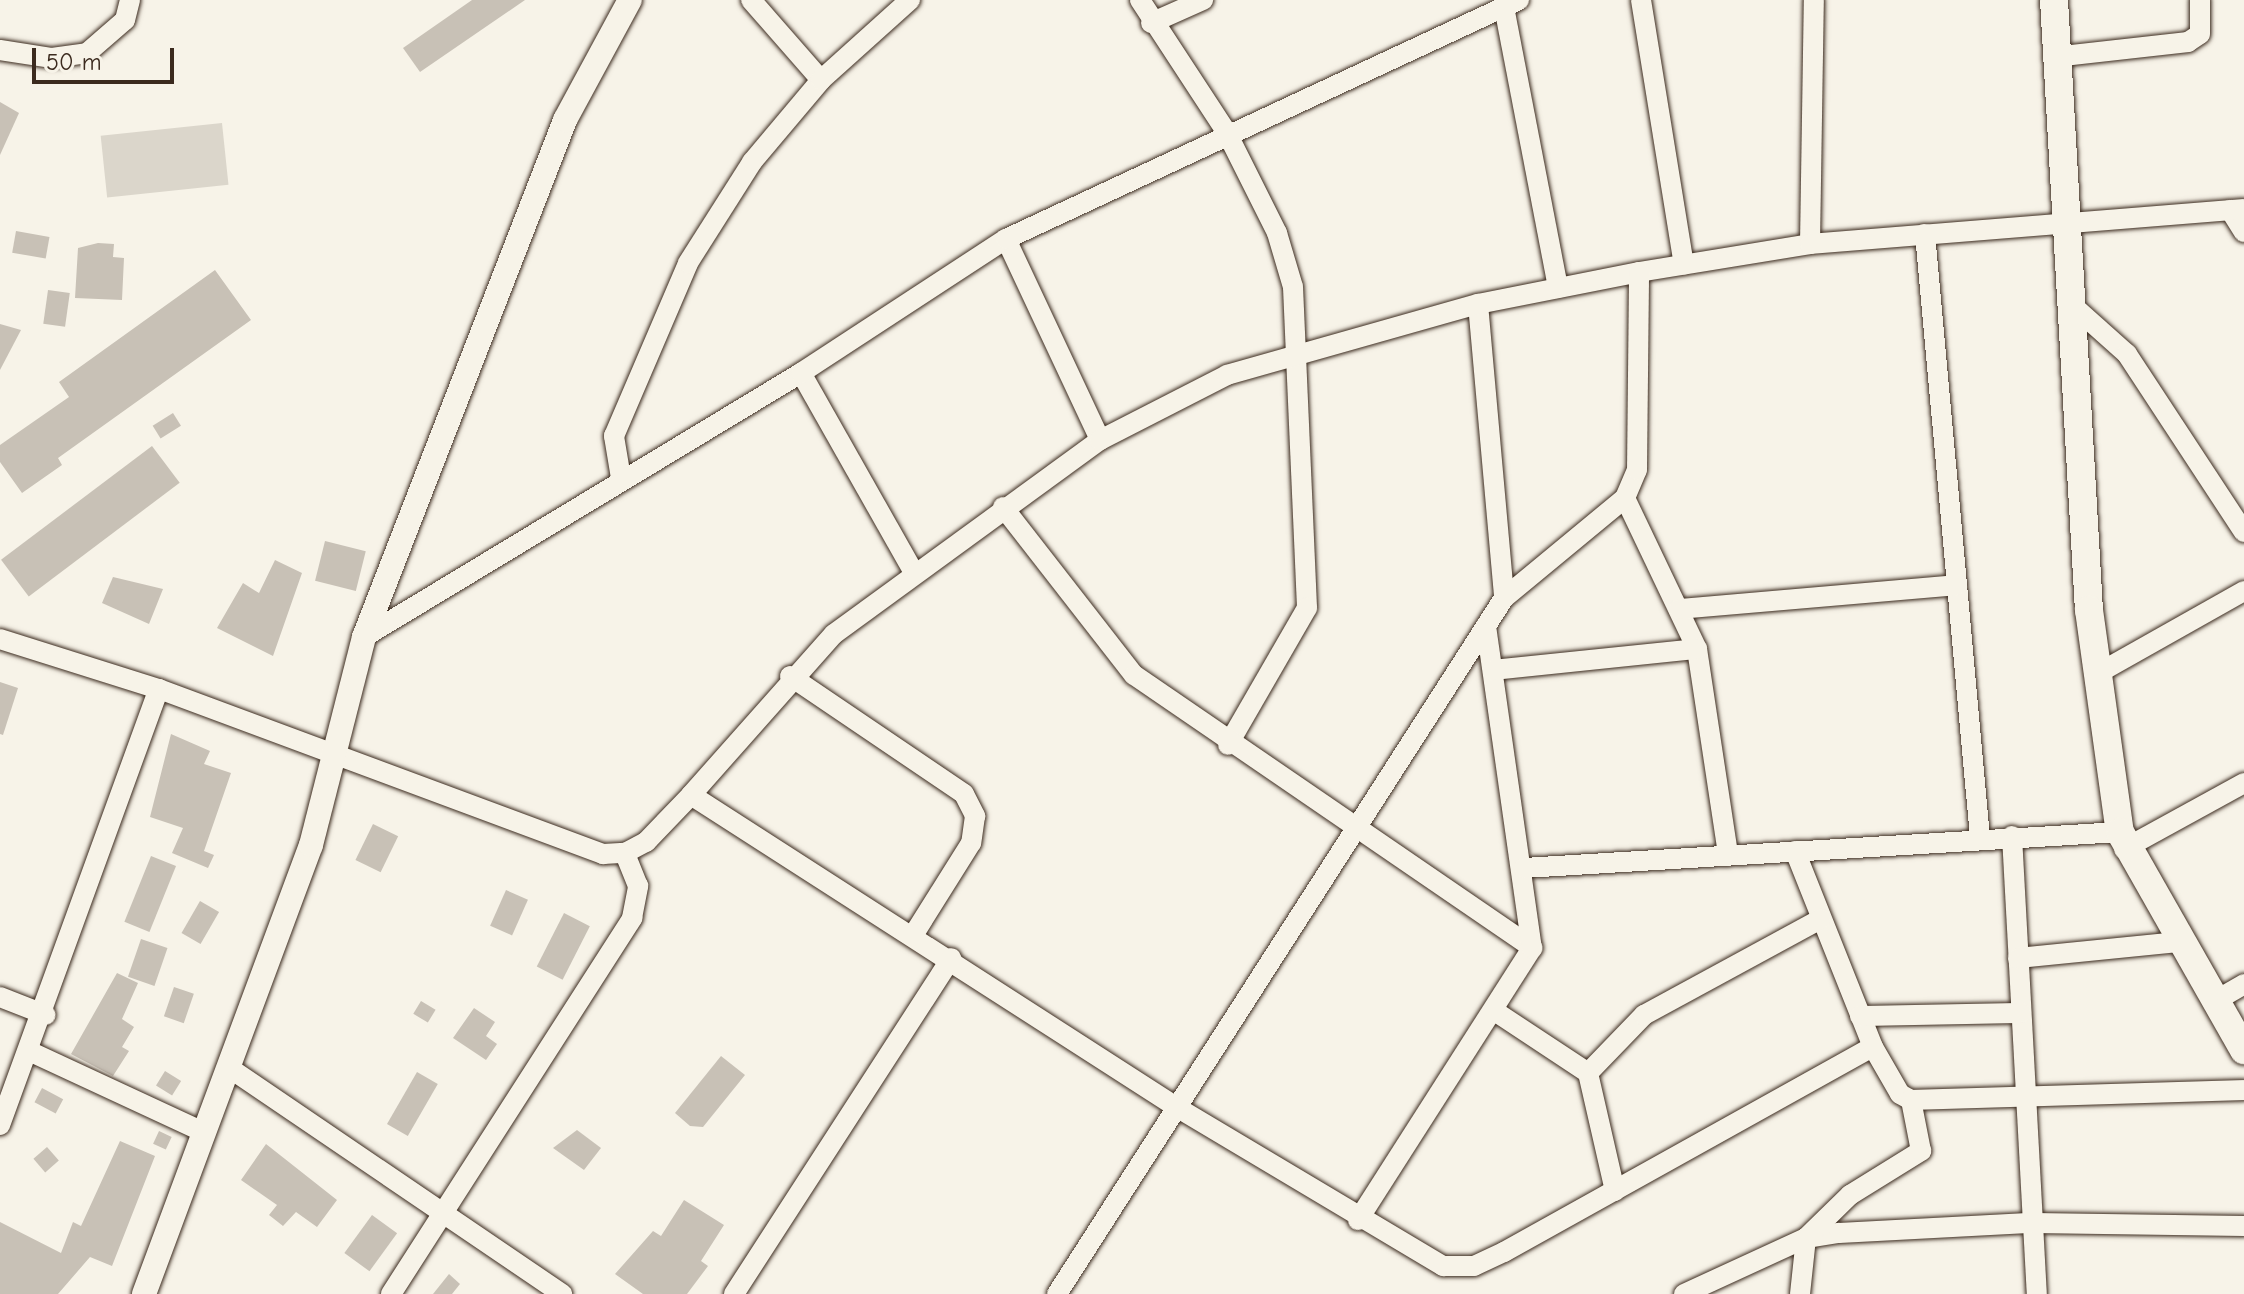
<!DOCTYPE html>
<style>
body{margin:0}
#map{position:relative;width:2244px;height:1294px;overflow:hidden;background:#f7f3e8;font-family:"Comic Neue",sans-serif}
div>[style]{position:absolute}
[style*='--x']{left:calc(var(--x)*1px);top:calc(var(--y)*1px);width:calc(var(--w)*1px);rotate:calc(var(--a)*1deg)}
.green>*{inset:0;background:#dbd6cb;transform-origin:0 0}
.building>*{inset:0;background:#c8c1b6;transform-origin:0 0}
.roads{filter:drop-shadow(0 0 2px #3b2a1e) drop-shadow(0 0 2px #3b2a1e)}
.minor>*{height:20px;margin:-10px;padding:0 10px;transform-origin:10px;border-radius:10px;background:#f7f3e8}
.tertiary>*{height:24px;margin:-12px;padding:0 12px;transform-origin:12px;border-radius:12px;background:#f7f3e8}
.secondary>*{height:28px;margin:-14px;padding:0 14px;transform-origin:14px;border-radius:14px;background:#f7f3e8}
span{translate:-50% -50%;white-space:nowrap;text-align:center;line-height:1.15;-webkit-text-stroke:6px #f7f3e8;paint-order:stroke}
.scale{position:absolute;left:32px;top:48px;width:142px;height:36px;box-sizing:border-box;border:4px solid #3b2a1e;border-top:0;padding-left:10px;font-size:24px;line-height:28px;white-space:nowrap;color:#3b2a1e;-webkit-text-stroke:6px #f7f3e8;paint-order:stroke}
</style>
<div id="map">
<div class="green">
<i style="left:222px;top:123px;width:62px;height:122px;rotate:84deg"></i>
</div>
<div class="building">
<i style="clip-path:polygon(472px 0,525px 0,420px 72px,403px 48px)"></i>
<i style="clip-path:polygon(0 102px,19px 113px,0 155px)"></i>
<i style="left:16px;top:231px;width:34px;height:22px;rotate:10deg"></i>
<i style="clip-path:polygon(98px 243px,114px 244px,113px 257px,124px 258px,122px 300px,75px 298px,78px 248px)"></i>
<i style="clip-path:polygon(215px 270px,251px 320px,58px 458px,62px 465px,22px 493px,0 462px,0 445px,69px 397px,59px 382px)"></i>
<i style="left:48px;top:290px;width:22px;height:34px;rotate:8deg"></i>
<i style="clip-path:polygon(0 324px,21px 330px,0 370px)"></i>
<i style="left:173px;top:413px;width:15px;height:24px;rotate:58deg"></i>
<i style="left:152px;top:446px;width:46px;height:189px;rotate:53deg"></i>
<i style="left:325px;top:541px;width:42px;height:41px;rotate:14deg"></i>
<i style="clip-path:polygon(275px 560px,302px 573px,273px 656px,217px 628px,243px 583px,259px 593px)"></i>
<i style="clip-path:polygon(113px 577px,163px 589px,149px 624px,102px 603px)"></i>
<i style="clip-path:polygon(0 682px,18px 688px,3px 735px,0 734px)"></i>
<i style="clip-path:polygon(171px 734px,210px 751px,204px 764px,231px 773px,204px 851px,214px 855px,208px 868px,172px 853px,183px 828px,150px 817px)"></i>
<i style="left:373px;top:824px;width:28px;height:40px;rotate:26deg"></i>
<i style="left:151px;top:856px;width:27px;height:71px;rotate:22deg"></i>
<i style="left:506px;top:890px;width:24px;height:39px;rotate:24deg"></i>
<i style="left:200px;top:901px;width:22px;height:37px;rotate:30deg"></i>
<i style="left:564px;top:913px;width:29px;height:60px;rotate:27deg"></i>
<i style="left:141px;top:939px;width:28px;height:40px;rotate:19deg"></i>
<i style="clip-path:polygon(117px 973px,138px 983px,122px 1019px,134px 1027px,122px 1047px,129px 1051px,113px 1076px,71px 1054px)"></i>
<i style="left:174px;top:987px;width:21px;height:31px;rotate:19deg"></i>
<i style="left:421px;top:1001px;width:17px;height:15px;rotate:31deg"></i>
<i style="clip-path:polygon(474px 1008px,495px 1022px,486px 1036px,497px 1044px,486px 1060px,453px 1038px)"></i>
<i style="clip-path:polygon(721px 1056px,745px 1075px,703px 1127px,690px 1126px,675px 1113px)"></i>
<i style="left:165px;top:1071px;width:19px;height:17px;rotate:32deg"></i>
<i style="left:417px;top:1072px;width:24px;height:60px;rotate:30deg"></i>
<i style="left:42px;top:1088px;width:24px;height:16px;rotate:28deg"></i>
<i style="clip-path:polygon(577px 1130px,601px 1148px,584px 1170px,553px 1148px)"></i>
<i style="left:159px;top:1131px;width:14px;height:14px;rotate:25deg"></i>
<i style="clip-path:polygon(120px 1141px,155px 1156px,112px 1266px,90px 1257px,58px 1294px,0 1294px,0 1222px,61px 1253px,73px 1222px,81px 1226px)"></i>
<i style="clip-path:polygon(266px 1144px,337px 1200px,317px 1227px,296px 1212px,283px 1226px,269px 1215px,277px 1205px,241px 1180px)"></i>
<i style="left:47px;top:1147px;width:18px;height:18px;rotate:49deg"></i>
<i style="clip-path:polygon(684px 1200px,724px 1225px,701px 1261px,708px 1266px,687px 1294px,643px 1294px,615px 1274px,653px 1231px,661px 1236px)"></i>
<i style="left:372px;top:1215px;width:31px;height:47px;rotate:36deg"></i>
<i style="clip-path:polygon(449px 1274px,460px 1284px,452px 1294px,433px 1294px)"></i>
</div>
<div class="roads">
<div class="minor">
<i style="--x:751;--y:0;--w:106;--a:48.8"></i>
<i style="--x:1140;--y:0;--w:159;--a:56.8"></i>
<i style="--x:1227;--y:133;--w:112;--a:63.4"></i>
<i style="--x:1277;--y:233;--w:56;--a:73.5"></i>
<i style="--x:1293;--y:287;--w:321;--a:87.5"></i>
<i style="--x:1307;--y:608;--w:158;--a:120"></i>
<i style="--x:1641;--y:0;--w:268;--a:80.8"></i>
<i style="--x:1504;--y:7;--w:286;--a:79.1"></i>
<i style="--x:1151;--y:23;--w:57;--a:-23.9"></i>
<i style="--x:0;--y:50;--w:53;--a:8.7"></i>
<i style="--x:52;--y:58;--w:35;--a:-8"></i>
<i style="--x:87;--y:53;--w:50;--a:-41"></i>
<i style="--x:125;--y:20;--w:21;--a:-76"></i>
<i style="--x:2054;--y:57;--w:135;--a:-6.4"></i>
<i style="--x:2188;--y:42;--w:14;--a:-34"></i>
<i style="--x:2200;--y:34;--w:34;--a:-90"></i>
<i style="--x:2230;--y:210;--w:26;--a:58"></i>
<i style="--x:1925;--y:234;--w:606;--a:84.79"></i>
<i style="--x:1006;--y:239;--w:222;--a:64.9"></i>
<i style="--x:1810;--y:244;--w:244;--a:-89.1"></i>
<i style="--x:1478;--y:304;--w:295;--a:84.9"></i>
<i style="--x:2071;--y:304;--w:75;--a:41.8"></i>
<i style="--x:2127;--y:354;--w:213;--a:56.7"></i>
<i style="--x:801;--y:373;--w:230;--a:60.5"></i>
<i style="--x:621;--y:478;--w:43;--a:-99.5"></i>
<i style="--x:614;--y:436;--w:188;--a:-66.8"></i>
<i style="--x:688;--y:263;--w:120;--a:-57.6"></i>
<i style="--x:752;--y:162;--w:107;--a:-49.9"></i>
<i style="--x:821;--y:80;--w:120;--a:-42"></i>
<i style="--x:1625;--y:498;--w:167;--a:64.5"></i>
<i style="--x:1697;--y:649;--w:208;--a:81.4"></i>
<i style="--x:1003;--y:507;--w:213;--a:52.1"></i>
<i style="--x:1134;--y:675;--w:483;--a:34.4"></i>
<i style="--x:1532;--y:948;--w:323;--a:122.6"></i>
<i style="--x:1679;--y:609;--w:279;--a:-4.9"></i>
<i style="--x:1486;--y:626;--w:325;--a:81.9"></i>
<i style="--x:364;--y:637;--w:511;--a:-31.14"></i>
<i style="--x:801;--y:373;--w:245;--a:-33.2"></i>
<i style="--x:1006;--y:239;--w:566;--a:-24.98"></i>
<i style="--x:0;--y:639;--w:167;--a:17.5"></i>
<i style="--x:159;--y:689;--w:474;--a:20.4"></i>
<i style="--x:603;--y:854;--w:22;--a:-3"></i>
<i style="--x:625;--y:853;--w:24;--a:-28"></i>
<i style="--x:646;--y:842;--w:65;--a:-46.2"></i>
<i style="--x:691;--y:795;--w:215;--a:-48.4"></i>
<i style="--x:834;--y:634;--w:329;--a:-36.1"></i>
<i style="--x:1100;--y:440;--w:143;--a:-27.1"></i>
<i style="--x:1227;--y:375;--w:261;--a:-15.8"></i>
<i style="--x:1478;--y:304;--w:164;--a:-11.2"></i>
<i style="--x:1639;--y:272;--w:173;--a:-9.3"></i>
<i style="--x:1810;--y:244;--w:435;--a:-4.6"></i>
<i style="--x:1493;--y:670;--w:205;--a:-5.9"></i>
<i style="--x:2095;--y:675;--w:171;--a:-29.4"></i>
<i style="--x:790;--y:676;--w:210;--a:34.1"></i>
<i style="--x:964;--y:794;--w:25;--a:63"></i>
<i style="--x:975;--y:816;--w:27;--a:98"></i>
<i style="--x:971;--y:843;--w:107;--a:122.1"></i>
<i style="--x:691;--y:795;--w:579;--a:32.73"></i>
<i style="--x:1178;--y:1108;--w:309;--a:30.8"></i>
<i style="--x:1443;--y:1266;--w:31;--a:0"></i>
<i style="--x:1474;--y:1266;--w:33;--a:-25"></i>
<i style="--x:1504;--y:1252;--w:422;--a:-29.1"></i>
<i style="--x:2012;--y:836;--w:459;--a:86.9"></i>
<i style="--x:2124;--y:849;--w:137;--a:-28.8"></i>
<i style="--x:1795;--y:851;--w:211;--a:68.3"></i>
<i style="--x:1873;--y:1047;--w:54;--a:60.1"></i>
<i style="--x:1900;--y:1094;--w:13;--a:29"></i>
<i style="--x:1911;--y:1100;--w:333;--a:-1.7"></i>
<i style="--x:1524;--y:868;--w:597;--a:-3.46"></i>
<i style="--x:2018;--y:958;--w:161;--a:-5.7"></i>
<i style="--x:0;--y:997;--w:49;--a:21.4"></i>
<i style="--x:2215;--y:1001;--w:34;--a:-30"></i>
<i style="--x:1496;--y:1012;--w:110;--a:33.5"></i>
<i style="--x:1588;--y:1073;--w:121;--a:77.1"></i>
<i style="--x:1860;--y:1016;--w:161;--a:-1.1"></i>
<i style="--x:31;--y:1052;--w:190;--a:24.9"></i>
<i style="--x:228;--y:1067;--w:404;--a:34.2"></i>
<i style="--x:1588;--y:1073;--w:81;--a:-46"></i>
<i style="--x:1644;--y:1015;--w:201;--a:-28.5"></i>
<i style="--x:0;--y:1125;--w:464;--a:-70"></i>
<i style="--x:391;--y:1294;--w:447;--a:-57.3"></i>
<i style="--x:632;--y:918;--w:33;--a:-79"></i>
<i style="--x:638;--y:886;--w:35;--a:-112"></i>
<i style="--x:734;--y:1294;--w:400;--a:-57.1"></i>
<i style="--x:1057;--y:1294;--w:827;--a:-57.29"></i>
<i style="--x:1504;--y:598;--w:157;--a:-39.6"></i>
<i style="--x:1625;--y:498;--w:30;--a:-67"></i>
<i style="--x:1637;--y:470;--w:198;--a:-89.4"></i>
<i style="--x:1684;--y:1294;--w:134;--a:-24.7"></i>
<i style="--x:1806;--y:1238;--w:33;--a:-9"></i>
<i style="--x:1839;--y:1233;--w:194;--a:-3"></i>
<i style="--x:2033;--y:1223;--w:211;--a:0.8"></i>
<i style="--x:1800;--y:1294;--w:56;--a:-83.9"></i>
<i style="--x:1806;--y:1238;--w:62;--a:-44.3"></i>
<i style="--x:1850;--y:1195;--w:84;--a:-31.8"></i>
<i style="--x:1921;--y:1151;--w:52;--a:-101.1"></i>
</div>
<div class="tertiary">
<i style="--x:144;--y:1294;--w:479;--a:-69.6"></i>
<i style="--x:311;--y:845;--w:215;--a:-75.7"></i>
<i style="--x:364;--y:637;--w:555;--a:-68.75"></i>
<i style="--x:565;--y:120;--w:136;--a:-61.6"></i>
</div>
<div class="secondary">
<i style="--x:2054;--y:0;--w:611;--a:86.72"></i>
<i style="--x:2089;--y:610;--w:224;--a:82.1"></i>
<i style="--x:2120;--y:832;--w:251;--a:60.4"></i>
</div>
</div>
<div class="scale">50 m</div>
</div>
